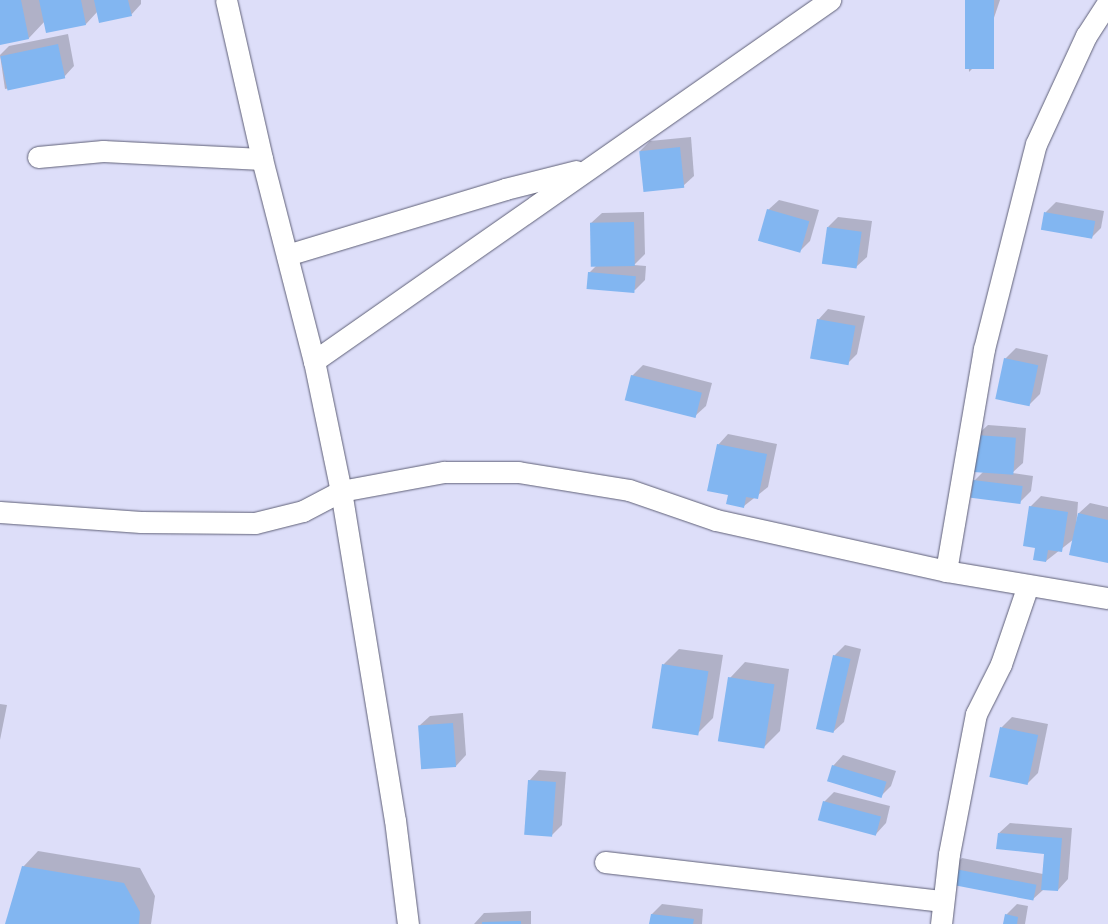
<!DOCTYPE html>
<style>
body{margin:0}
#map{position:relative;width:1108px;height:924px;overflow:hidden;background:#dddef9;font-family:"IBM Plex Sans",sans-serif}
div>[style]{position:absolute}
[style*='--x']{left:calc(var(--x)*1px);top:calc(var(--y)*1px);width:calc(var(--w)*1px);rotate:calc(var(--a)*1deg)}
.shadow>*{inset:0;background:#0003}
.building>*{inset:0;background:#82b6f1;transform-origin:0 0}
.roads{filter:drop-shadow(0 0 1px #5f6077) drop-shadow(0 0 1px #5f6077)}
.minor>*{height:21px;margin:-10.5px;padding:0 10.5px;transform-origin:10.5px;border-radius:10.5px;background:#fff}
span{translate:-50% -50%;white-space:nowrap;text-align:center;line-height:1.15;-webkit-text-stroke:4px #ebecfd;paint-order:stroke}
</style>
<div id="map">
<div class="shadow">
<i style="clip-path:polygon(0 0,141px 0,141px 4px,131px 15px,98px 11px,86px 24px,45px 21px,29px 38px,0 44px)"></i>
<i style="clip-path:polygon(966px 0,1000px 0,979px 62px,969px 72px)"></i>
<i style="clip-path:polygon(68px 34px,74px 66px,64px 77px,5px 89px,0 55px,9px 46px)"></i>
<i style="clip-path:polygon(691px 137px,694px 176px,683px 186px,640px 151px,650px 141px)"></i>
<i style="clip-path:polygon(779px 200px,819px 210px,810px 241px,800px 251px,768px 210px)"></i>
<i style="clip-path:polygon(1056px 202px,1104px 211px,1101px 228px,1091px 238px,1042px 229px,1046px 212px)"></i>
<i style="clip-path:polygon(644px 212px,645px 254px,634px 265px,646px 266px,645px 280px,635px 290px,589px 273px,597px 265px,591px 223px,602px 213px)"></i>
<i style="clip-path:polygon(838px 217px,872px 221px,867px 257px,856px 267px,828px 227px)"></i>
<i style="clip-path:polygon(828px 309px,865px 316px,857px 354px,847px 364px,818px 320px)"></i>
<i style="clip-path:polygon(1016px 348px,1048px 355px,1040px 394px,1030px 404px,1005px 359px)"></i>
<i style="clip-path:polygon(643px 365px,712px 383px,706px 406px,695px 416px,632px 376px)"></i>
<i style="clip-path:polygon(988px 425px,1026px 428px,1023px 463px,1012px 473px,1033px 476px,1031px 491px,1020px 502px,974px 481px,984px 471px,977px 435px)"></i>
<i style="clip-path:polygon(728px 434px,777px 444px,768px 487px,744px 506px,729px 494px,718px 445px)"></i>
<i style="clip-path:polygon(1041px 496px,1078px 502px,1076px 529px,1079px 513px,1090px 503px,1108px 507px,1108px 562px,1074px 539px,1046px 561px,1036px 547px,1030px 507px)"></i>
<i style="clip-path:polygon(845px 645px,861px 649px,844px 722px,833px 732px,834px 656px)"></i>
<i style="clip-path:polygon(679px 649px,723px 655px,713px 718px,697px 734px,654px 727px,664px 664px)"></i>
<i style="clip-path:polygon(745px 662px,789px 669px,780px 731px,764px 747px,730px 678px)"></i>
<i style="clip-path:polygon(0 704px,7px 705px,0 740px)"></i>
<i style="clip-path:polygon(463px 713px,466px 755px,456px 766px,419px 726px,430px 716px)"></i>
<i style="clip-path:polygon(1012px 717px,1048px 724px,1038px 773px,1028px 783px,991px 776px,1002px 727px)"></i>
<i style="clip-path:polygon(843px 755px,896px 771px,891px 786px,880px 797px,833px 766px)"></i>
<i style="clip-path:polygon(539px 770px,566px 772px,562px 825px,551px 836px,529px 781px)"></i>
<i style="clip-path:polygon(834px 792px,890px 806px,886px 823px,876px 834px,824px 802px)"></i>
<i style="clip-path:polygon(1010px 823px,1072px 828px,1068px 879px,1058px 890px,1043px 890px,1032px 900px,951px 868px,962px 858px,1043px 874px,1045px 852px,999px 833px)"></i>
<i style="clip-path:polygon(38px 851px,140px 868px,155px 896px,151px 924px,7px 924px,23px 867px)"></i>
<i style="clip-path:polygon(662px 904px,703px 909px,702px 924px,651px 924px,652px 914px)"></i>
<i style="clip-path:polygon(1017px 904px,1028px 906px,1025px 924px,1005px 924px,1006px 915px)"></i>
<i style="clip-path:polygon(531px 911px,531px 924px,474px 924px,484px 913px)"></i>
</div>
<div class="building">
<i style="clip-path:polygon(0 0,21px 0,29px 39px,0 45px)"></i>
<i style="clip-path:polygon(39px 0,81px 0,86px 25px,46px 33px)"></i>
<i style="clip-path:polygon(94px 0,128px 0,132px 16px,99px 23px)"></i>
<i style="left:965px;top:0;width:29px;height:69px"></i>
<i style="left:58px;top:44px;width:35px;height:59px;rotate:78deg"></i>
<i style="left:680px;top:147px;width:41px;height:41px;rotate:84deg"></i>
<i style="left:767px;top:209px;width:44px;height:33px;rotate:16deg"></i>
<i style="left:1044px;top:212px;width:52px;height:18px;rotate:10deg"></i>
<i style="left:634px;top:222px;width:44px;height:44px;rotate:89deg"></i>
<i style="left:827px;top:227px;width:35px;height:37px;rotate:8deg"></i>
<i style="left:588px;top:272px;width:48px;height:17px;rotate:5deg"></i>
<i style="left:817px;top:319px;width:39px;height:40px;rotate:10deg"></i>
<i style="left:1004px;top:358px;width:35px;height:42px;rotate:12deg"></i>
<i style="left:631px;top:375px;width:73px;height:26px;rotate:14deg"></i>
<i style="left:976px;top:435px;width:40px;height:37px;rotate:4deg"></i>
<i style="clip-path:polygon(717px 444px,767px 454px,758px 499px,746px 497px,744px 508px,726px 504px,728px 495px,707px 491px)"></i>
<i style="left:973px;top:480px;width:50px;height:18px;rotate:7deg"></i>
<i style="clip-path:polygon(1029px 506px,1068px 512px,1062px 552px,1048px 550px,1046px 562px,1033px 560px,1035px 548px,1023px 546px)"></i>
<i style="clip-path:polygon(1078px 513px,1108px 520px,1108px 563px,1069px 555px)"></i>
<i style="left:833px;top:655px;width:18px;height:76px;rotate:13deg"></i>
<i style="left:662px;top:664px;width:47px;height:65px;rotate:9deg"></i>
<i style="left:728px;top:677px;width:47px;height:65px;rotate:9deg"></i>
<i style="left:453px;top:723px;width:44px;height:35px;rotate:86deg"></i>
<i style="left:1000px;top:727px;width:39px;height:51px;rotate:12deg"></i>
<i style="left:832px;top:765px;width:57px;height:17px;rotate:17deg"></i>
<i style="left:528px;top:780px;width:28px;height:55px;rotate:4deg"></i>
<i style="left:823px;top:801px;width:60px;height:20px;rotate:15deg"></i>
<i style="clip-path:polygon(998px 833px,1062px 838px,1058px 891px,1041px 890px,1044px 854px,996px 849px)"></i>
<i style="clip-path:polygon(22px 866px,124px 883px,140px 912px,139px 924px,5px 924px)"></i>
<i style="left:950px;top:868px;width:88px;height:16px;rotate:11deg"></i>
<i style="clip-path:polygon(651px 914px,694px 919px,693px 924px,649px 924px)"></i>
<i style="clip-path:polygon(1005px 914px,1018px 917px,1017px 924px,1003px 924px)"></i>
<i style="clip-path:polygon(521px 921px,521px 924px,482px 924px,482px 922px)"></i>
</div>
<div class="roads">
<div class="minor">
<i style="--x:226;--y:0;--w:163;--a:77.2"></i>
<i style="--x:262;--y:159;--w:209;--a:75.6"></i>
<i style="--x:314;--y:361;--w:133;--a:78.3"></i>
<i style="--x:341;--y:491;--w:333;--a:80.7"></i>
<i style="--x:395;--y:820;--w:105;--a:82.9"></i>
<i style="--x:38;--y:157;--w:65;--a:-5.3"></i>
<i style="--x:103;--y:151;--w:159;--a:2.9"></i>
<i style="--x:287;--y:255;--w:228;--a:-16.8"></i>
<i style="--x:505;--y:189;--w:73;--a:-14.2"></i>
<i style="--x:314;--y:361;--w:630;--a:-34.98"></i>
<i style="--x:0;--y:512;--w:141;--a:4.1"></i>
<i style="--x:141;--y:522;--w:114;--a:0.5"></i>
<i style="--x:255;--y:523;--w:49;--a:-14"></i>
<i style="--x:303;--y:511;--w:43;--a:-27.8"></i>
<i style="--x:341;--y:491;--w:105;--a:-10.5"></i>
<i style="--x:444;--y:472;--w:74;--a:0"></i>
<i style="--x:518;--y:472;--w:112;--a:9.2"></i>
<i style="--x:629;--y:490;--w:92;--a:19"></i>
<i style="--x:716;--y:520;--w:236;--a:12.5"></i>
<i style="--x:946;--y:571;--w:164;--a:9.5"></i>
<i style="--x:946;--y:571;--w:225;--a:-80.3"></i>
<i style="--x:984;--y:349;--w:211;--a:-75.8"></i>
<i style="--x:1036;--y:144;--w:119;--a:-65.2"></i>
<i style="--x:1086;--y:36;--w:40;--a:-57.1"></i>
<i style="--x:605;--y:862;--w:340;--a:6.6"></i>
<i style="--x:941;--y:924;--w:70;--a:-83.5"></i>
<i style="--x:949;--y:854;--w:143;--a:-79.1"></i>
<i style="--x:976;--y:714;--w:56;--a:-63.4"></i>
<i style="--x:1001;--y:664;--w:83;--a:-71.1"></i>
</div>
</div>
</div>
